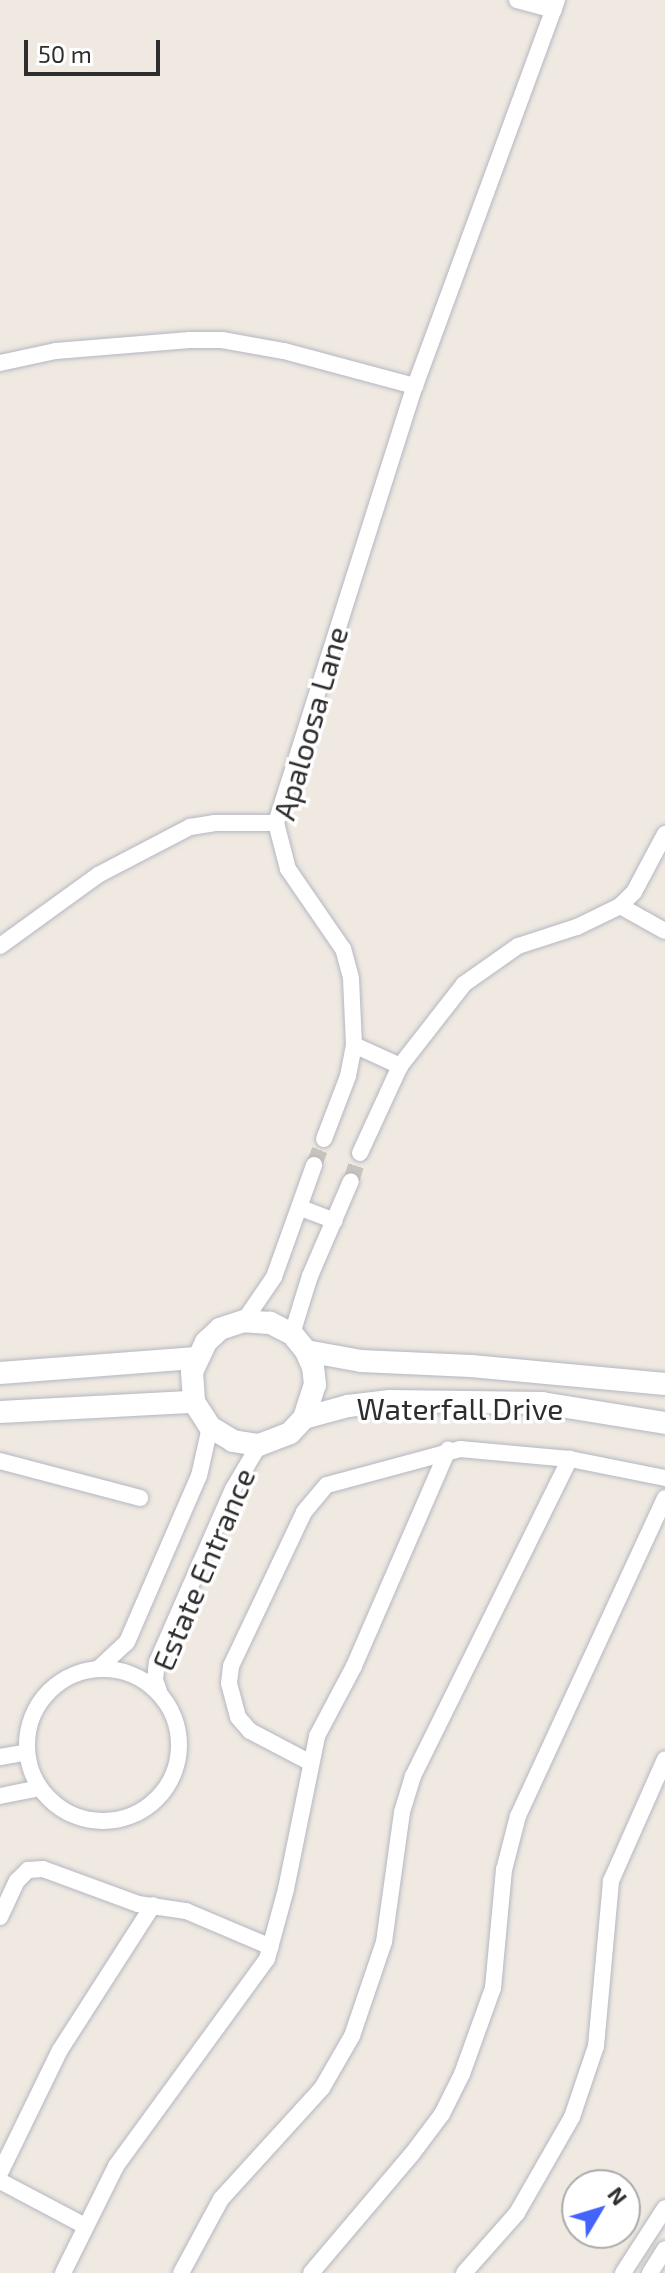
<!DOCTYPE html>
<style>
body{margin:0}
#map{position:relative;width:665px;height:2273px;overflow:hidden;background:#efe9e1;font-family:"Exo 2",sans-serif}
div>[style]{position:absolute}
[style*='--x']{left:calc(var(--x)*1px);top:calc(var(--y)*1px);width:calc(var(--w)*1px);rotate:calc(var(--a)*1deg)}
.street-tunnel>*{height:16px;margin-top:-8px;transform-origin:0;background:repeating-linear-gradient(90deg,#c8c4bd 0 16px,transparent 0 24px)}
.roads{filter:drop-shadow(0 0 2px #b4b7c1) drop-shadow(0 0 2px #b4b7c1)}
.street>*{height:16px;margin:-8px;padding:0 8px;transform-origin:8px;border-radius:8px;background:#fff}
.street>.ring{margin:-8px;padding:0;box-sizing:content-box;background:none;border:16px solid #fff;border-radius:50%}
.secondary>*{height:22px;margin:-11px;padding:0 11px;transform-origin:11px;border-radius:11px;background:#fff}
span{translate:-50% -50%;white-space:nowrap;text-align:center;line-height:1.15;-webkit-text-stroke:7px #fff;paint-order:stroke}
.street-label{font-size:30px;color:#2e2e2e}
.north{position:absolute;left:561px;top:2169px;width:80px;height:80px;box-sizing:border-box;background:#fff;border:2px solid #ababab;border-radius:50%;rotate:52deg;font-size:22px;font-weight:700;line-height:32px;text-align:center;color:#2e2e2e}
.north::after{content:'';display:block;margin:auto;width:28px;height:36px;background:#4264fb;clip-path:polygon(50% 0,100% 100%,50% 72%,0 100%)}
.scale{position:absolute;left:24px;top:40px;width:136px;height:36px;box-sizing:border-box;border:4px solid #2e2e2e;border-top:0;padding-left:10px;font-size:24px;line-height:28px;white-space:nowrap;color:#2e2e2e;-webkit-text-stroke:6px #fff;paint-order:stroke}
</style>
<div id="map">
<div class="street-tunnel">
<i style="--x:314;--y:1165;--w:28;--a:-69"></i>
<i style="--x:351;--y:1181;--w:29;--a:-72"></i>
</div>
<div class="roads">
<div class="street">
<i style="--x:517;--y:0;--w:38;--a:15"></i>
<i style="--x:0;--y:363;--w:57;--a:-12.1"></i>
<i style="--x:56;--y:351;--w:134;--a:-4.7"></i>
<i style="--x:190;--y:340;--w:32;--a:0"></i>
<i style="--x:222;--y:340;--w:63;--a:10.1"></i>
<i style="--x:284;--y:351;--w:136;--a:15"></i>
<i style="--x:620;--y:906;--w:51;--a:29.1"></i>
<i style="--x:0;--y:946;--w:121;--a:-35.9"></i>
<i style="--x:98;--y:875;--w:104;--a:-27.6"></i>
<i style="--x:190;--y:827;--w:24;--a:-9"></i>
<i style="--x:214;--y:823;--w:62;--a:0"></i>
<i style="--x:354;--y:1045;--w:51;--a:24.5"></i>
<i style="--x:324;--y:1139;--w:67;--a:-69.1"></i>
<i style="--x:348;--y:1076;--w:32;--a:-79"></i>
<i style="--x:354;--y:1045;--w:67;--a:-92.6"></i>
<i style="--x:351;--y:978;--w:30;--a:-105"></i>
<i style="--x:343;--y:949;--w:97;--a:-124.5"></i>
<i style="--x:288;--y:869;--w:48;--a:-104.6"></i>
<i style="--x:276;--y:823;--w:459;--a:-72.4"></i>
<i style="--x:415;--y:386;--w:411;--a:-69.8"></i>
<i style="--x:360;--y:1153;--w:96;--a:-65.3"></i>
<i style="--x:400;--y:1066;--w:104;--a:-52"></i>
<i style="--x:464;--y:984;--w:66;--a:-35.1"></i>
<i style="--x:518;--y:946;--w:62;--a:-17.9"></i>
<i style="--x:577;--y:927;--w:48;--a:-26"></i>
<i style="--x:620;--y:906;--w:20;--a:-45"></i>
<i style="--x:634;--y:892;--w:66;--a:-61.9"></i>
<i style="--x:301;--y:1208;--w:36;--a:21"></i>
<i style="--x:244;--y:1321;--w:53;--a:-55.7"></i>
<i style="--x:274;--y:1277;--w:119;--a:-70.3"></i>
<i style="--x:292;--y:1334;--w:61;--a:-72.8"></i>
<i style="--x:310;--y:1276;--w:103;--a:-66.7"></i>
<i style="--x:0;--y:1461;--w:145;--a:14.8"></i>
<i style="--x:99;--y:1668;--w:38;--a:-43"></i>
<i style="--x:127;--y:1642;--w:181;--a:-66.6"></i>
<i style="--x:199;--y:1476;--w:50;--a:-77.3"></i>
<i class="ring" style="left:27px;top:1669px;width:136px;height:136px"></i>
<i style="--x:159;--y:1691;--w:12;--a:-110"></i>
<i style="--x:155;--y:1680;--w:18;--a:-84"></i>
<i style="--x:157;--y:1662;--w:189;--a:-66.3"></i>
<i style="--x:233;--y:1489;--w:51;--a:-59.4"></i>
<i style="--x:0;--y:1757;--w:27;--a:-10"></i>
<i style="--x:311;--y:1763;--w:69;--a:-152.3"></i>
<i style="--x:250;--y:1731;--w:18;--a:-131"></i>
<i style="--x:238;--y:1717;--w:35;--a:-105"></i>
<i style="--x:229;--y:1683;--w:17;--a:-83"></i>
<i style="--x:231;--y:1666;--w:170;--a:-64.6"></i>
<i style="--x:304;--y:1512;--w:35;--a:-50"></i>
<i style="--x:327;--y:1485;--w:138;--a:-15.1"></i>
<i style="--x:460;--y:1449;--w:110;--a:5.2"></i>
<i style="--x:570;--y:1459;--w:97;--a:11.3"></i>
<i style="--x:0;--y:1796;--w:41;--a:-11.3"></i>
<i style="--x:0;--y:1917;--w:40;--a:-65"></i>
<i style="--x:17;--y:1881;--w:16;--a:-45"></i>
<i style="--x:28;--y:1870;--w:15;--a:-4"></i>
<i style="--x:43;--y:1869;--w:101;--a:20.2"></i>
<i style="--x:138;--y:1904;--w:49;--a:8.3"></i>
<i style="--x:186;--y:1911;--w:92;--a:23"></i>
<i style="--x:0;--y:2173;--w:137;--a:-64"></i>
<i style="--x:60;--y:2050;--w:172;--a:-57.3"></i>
<i style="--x:0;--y:2181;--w:96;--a:27.9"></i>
<i style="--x:63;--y:2273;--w:119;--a:-63.6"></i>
<i style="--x:116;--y:2166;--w:256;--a:-53.9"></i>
<i style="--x:267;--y:1959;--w:73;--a:-74.8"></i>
<i style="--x:286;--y:1889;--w:156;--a:-78.5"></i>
<i style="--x:317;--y:1736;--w:79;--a:-62.1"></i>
<i style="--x:354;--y:1666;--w:236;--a:-66.5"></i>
<i style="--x:181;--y:2273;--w:84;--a:-61.6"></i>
<i style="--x:221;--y:2199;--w:150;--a:-47.7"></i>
<i style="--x:322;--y:2088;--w:60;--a:-60"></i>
<i style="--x:352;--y:2036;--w:99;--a:-71.2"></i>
<i style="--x:384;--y:1942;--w:131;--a:-82.1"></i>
<i style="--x:402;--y:1812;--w:38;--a:-73"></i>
<i style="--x:413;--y:1776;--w:354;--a:-63.7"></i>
<i style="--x:311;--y:2273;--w:156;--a:-49.7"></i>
<i style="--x:412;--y:2154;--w:50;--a:-53.1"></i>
<i style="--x:442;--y:2114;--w:45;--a:-63.4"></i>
<i style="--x:462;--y:2074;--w:91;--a:-70.2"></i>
<i style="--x:493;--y:1988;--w:119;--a:-84.7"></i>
<i style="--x:504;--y:1870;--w:56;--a:-75.5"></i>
<i style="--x:518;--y:1816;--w:350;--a:-65.2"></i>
<i style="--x:464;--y:2273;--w:80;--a:-48.5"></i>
<i style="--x:517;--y:2213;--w:111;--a:-60.2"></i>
<i style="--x:572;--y:2117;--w:75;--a:-71.3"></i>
<i style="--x:596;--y:2046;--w:166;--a:-84.8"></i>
<i style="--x:611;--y:1881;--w:133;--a:-66.1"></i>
<i style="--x:623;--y:2273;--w:77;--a:-57.1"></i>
<i style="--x:650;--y:2273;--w:28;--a:-58"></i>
</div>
<div class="secondary">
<i style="--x:306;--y:1351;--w:56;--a:10.3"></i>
<i style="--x:361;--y:1361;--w:110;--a:2.6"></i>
<i style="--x:471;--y:1366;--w:195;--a:5.3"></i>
<i style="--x:0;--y:1373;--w:197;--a:-4.4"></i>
<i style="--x:0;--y:1412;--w:194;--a:-3"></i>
<i style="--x:304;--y:1418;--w:35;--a:-72"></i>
<i style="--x:315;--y:1385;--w:18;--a:-96"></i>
<i style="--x:313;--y:1367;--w:17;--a:-114"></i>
<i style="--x:306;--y:1351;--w:22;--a:-129"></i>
<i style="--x:292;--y:1334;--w:25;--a:-153"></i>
<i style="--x:270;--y:1323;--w:26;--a:-176"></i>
<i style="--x:244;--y:1321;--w:25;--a:162"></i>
<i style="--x:220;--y:1329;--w:19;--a:137"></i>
<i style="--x:206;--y:1342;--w:33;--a:115"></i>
<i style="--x:192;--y:1372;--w:30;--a:86"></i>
<i style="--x:194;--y:1402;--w:30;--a:57"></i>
<i style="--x:210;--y:1427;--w:27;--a:31"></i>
<i style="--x:233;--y:1441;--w:26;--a:9"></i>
<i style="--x:259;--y:1445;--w:33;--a:-21"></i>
<i style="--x:290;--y:1433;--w:21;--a:-47"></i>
<i style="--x:304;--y:1418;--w:46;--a:-15.3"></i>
<i style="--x:348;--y:1406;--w:42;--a:-6.8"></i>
<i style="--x:390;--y:1401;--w:152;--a:0.8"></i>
<i style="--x:542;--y:1403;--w:125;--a:9.2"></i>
</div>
</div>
<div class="street-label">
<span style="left:310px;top:723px;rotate:-74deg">Apaloosa Lane</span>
<span style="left:460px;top:1408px">Waterfall Drive</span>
<span style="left:203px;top:1569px;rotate:-67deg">Estate Entrance</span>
</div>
<div class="north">N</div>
<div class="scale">50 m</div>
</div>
